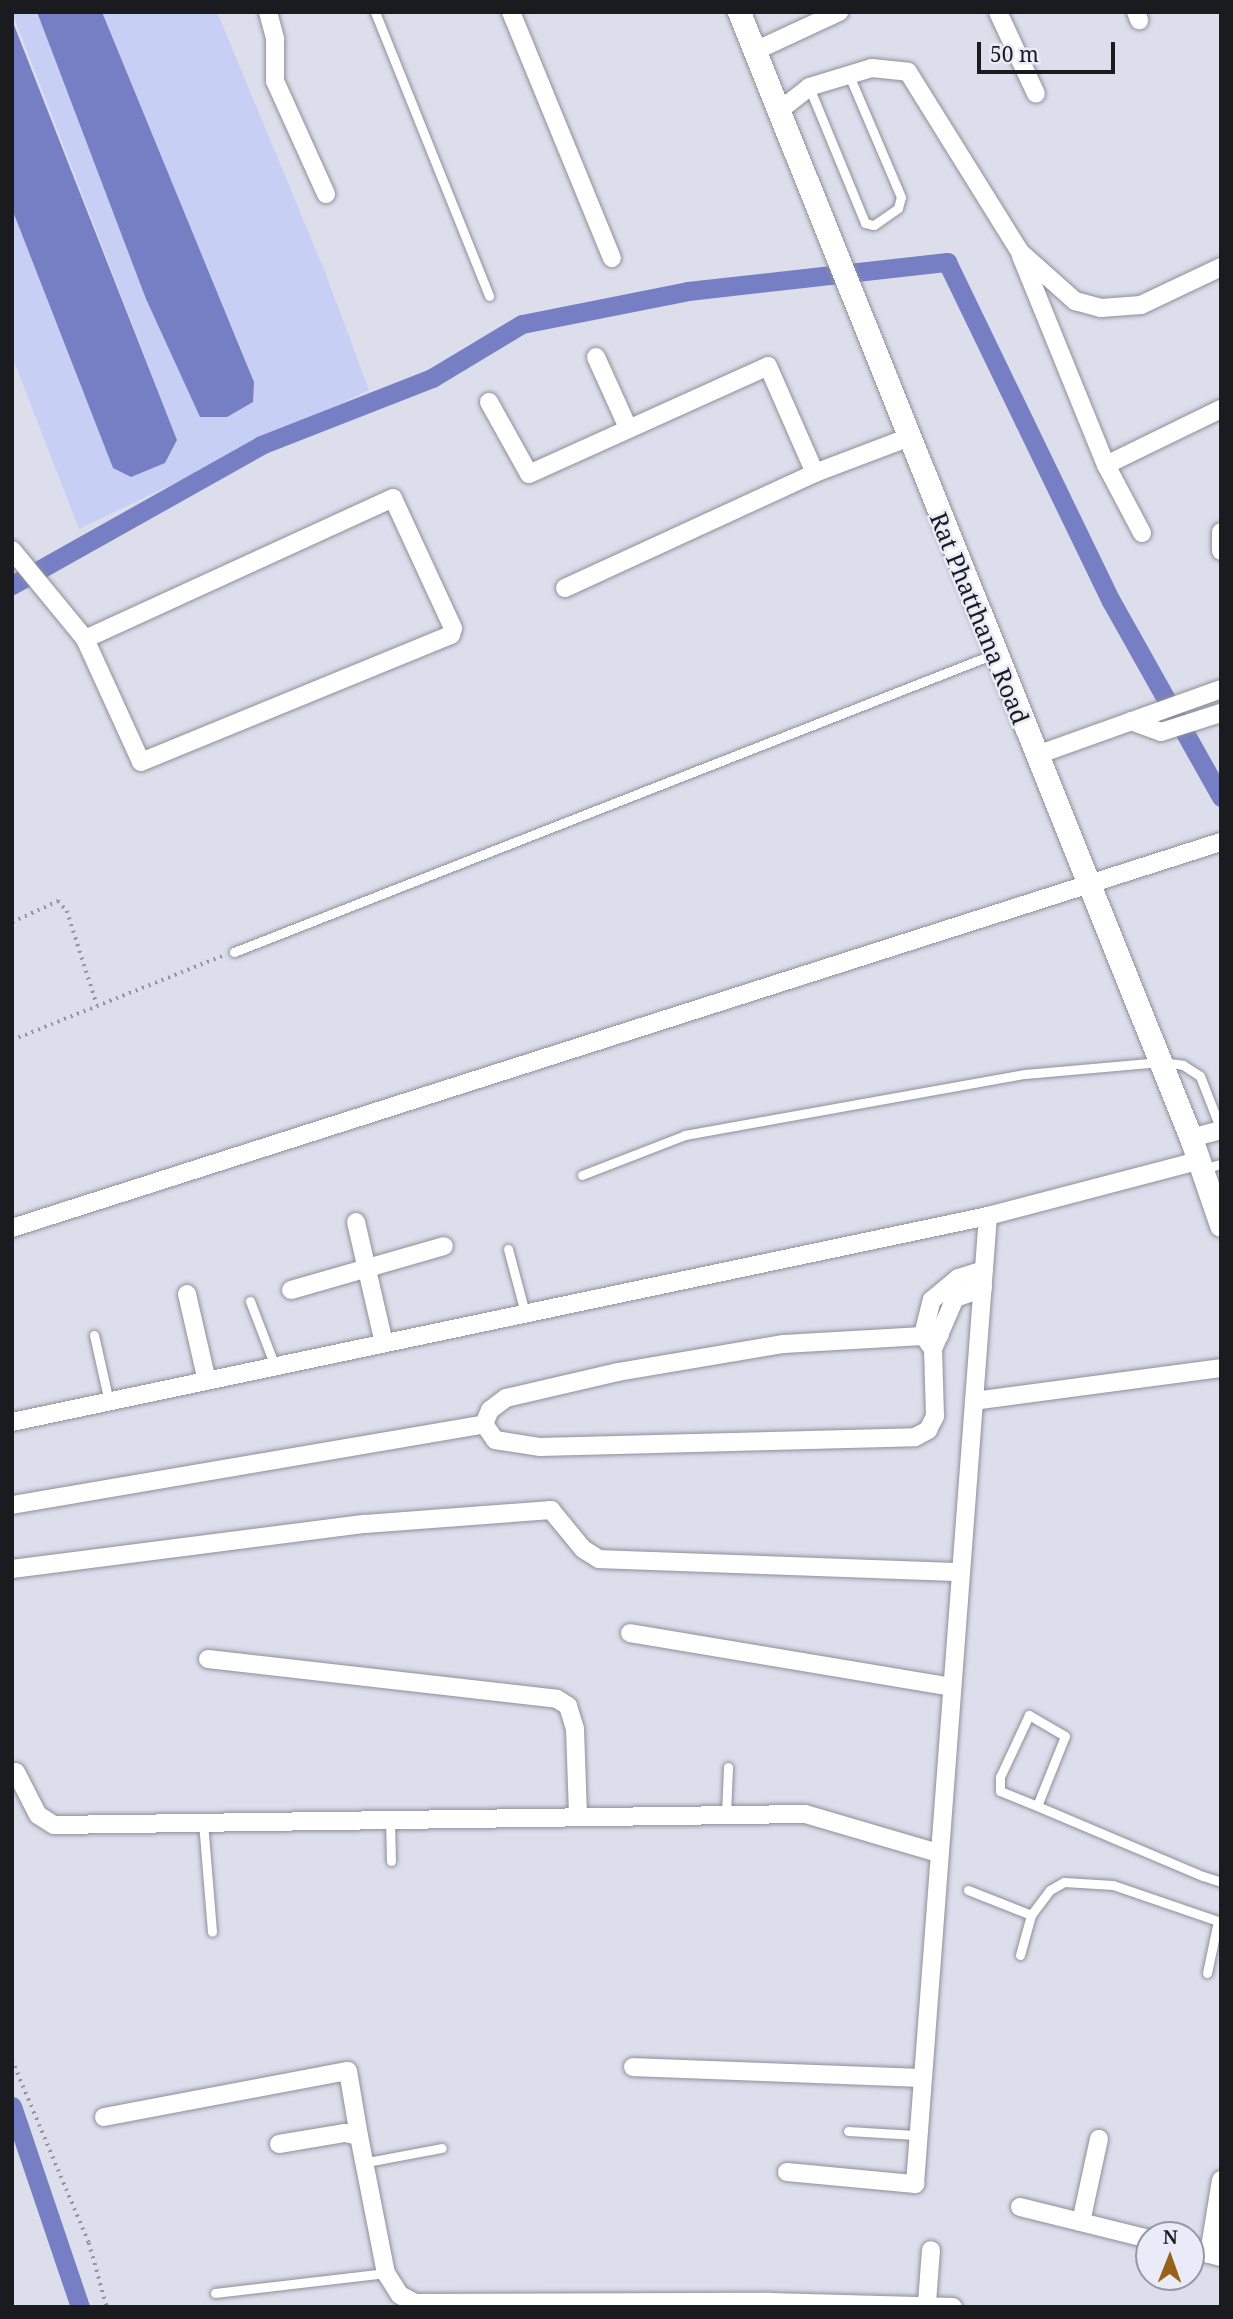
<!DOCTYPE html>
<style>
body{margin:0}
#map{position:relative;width:1233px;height:2319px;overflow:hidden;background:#dcdeeb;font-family:"Noto Serif",serif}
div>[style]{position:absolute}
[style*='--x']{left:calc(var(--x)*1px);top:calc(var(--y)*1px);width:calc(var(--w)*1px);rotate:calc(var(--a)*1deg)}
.green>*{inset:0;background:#c8cff5}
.water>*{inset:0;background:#767fc4}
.canal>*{height:19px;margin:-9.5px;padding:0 9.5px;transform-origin:9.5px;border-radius:9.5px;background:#767fc4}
.path>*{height:3.5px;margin-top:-1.75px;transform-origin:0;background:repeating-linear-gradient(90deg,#93959e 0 2px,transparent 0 7px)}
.roads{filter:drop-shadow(0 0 2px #8d8f9b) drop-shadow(0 0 2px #8d8f9b)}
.service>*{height:9px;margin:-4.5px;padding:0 4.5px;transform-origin:4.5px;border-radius:4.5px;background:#fff}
.minor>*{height:18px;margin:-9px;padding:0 9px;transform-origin:9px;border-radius:9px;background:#fff}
.tertiary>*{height:23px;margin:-11.5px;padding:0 11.5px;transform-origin:11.5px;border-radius:11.5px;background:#fff}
span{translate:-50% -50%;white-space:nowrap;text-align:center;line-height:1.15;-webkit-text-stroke:5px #e9ebf8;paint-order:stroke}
.street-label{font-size:24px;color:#1a1b1f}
.frame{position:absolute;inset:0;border:14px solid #1a1b1f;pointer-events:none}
.north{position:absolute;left:1135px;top:2221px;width:70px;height:70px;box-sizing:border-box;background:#e9ebf8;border:2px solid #9698a1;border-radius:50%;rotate:1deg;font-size:19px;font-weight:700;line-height:28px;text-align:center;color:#1a1b1f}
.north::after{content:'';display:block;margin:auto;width:24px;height:32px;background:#98611a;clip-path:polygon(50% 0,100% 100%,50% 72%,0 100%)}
.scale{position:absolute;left:977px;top:42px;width:138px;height:32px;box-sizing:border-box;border:4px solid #1a1b1f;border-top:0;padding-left:9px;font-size:21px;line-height:24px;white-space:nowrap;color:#1a1b1f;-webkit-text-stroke:5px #e9ebf8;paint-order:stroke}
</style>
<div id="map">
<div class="green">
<i style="clip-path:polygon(12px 12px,37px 12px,146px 299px,254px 381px,102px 12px,217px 12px,325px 272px,369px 390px,79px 529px,12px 356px,12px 209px,113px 468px,165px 463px,177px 440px)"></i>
</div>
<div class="water">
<i style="clip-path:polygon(37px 12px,102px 12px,254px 382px,253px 402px,227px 417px,200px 417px,146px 299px)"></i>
<i style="clip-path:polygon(12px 20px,177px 440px,165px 463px,131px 477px,113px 468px,12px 209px)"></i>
</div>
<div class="canal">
<i style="--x:12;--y:585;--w:286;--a:-29.3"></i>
<i style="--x:261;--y:445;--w:184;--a:-21.4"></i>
<i style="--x:432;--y:378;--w:105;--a:-31"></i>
<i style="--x:522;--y:324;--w:169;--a:-11.2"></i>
<i style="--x:688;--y:291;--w:261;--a:-6.4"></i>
<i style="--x:947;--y:262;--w:377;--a:64.2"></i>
<i style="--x:1111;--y:601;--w:225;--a:60.7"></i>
<i style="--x:12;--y:2106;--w:212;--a:71.3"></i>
</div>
<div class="path">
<i style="--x:12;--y:922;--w:51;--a:-24.5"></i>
<i style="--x:58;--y:901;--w:13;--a:48"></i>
<i style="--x:67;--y:911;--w:99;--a:72.3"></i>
<i style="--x:12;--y:1040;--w:226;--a:-21.8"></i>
<i style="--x:12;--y:2060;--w:199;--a:67.2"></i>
<i style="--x:89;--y:2243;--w:66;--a:74.3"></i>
</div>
<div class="roads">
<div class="service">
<i style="--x:375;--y:12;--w:306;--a:68.1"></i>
<i style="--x:809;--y:87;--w:147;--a:67.6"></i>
<i style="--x:865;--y:223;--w:9;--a:13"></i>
<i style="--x:874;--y:225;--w:29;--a:-35"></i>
<i style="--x:898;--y:208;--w:11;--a:-75"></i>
<i style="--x:901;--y:197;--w:133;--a:-113.1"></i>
<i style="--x:234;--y:952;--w:816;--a:-21.41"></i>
<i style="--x:1202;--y:1169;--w:20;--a:-15"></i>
<i style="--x:582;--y:1175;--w:110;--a:-21.2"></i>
<i style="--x:685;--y:1135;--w:345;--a:-10.2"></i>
<i style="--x:1025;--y:1074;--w:136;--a:-5.1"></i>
<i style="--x:1160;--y:1062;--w:23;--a:7"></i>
<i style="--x:1183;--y:1065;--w:20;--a:33"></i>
<i style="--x:1200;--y:1076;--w:58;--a:68.7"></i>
<i style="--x:508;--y:1249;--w:66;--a:75.1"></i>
<i style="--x:250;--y:1301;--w:70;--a:69"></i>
<i style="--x:94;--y:1335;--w:69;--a:77.4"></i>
<i style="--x:1037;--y:1806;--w:75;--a:-68.2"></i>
<i style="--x:1065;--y:1736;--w:42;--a:-149.7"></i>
<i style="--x:1029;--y:1715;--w:68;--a:115.1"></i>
<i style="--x:1000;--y:1777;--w:14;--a:90"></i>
<i style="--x:1000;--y:1791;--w:40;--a:22"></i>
<i style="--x:1037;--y:1806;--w:180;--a:22.9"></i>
<i style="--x:1203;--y:1876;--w:19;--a:18"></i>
<i style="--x:726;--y:1813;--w:46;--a:-87.5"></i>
<i style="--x:390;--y:1818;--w:43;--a:88.7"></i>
<i style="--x:203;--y:1822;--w:110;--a:85.3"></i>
<i style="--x:968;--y:1890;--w:68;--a:21.6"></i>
<i style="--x:1020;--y:1955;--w:41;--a:-74.6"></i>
<i style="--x:1031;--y:1915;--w:31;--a:-53"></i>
<i style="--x:1050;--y:1890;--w:16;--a:-30"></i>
<i style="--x:1064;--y:1882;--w:49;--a:3.5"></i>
<i style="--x:1113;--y:1885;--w:114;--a:18.9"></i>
<i style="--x:1207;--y:1973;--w:53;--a:-78.1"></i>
<i style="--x:848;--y:2131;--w:67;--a:3.4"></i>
<i style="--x:367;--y:2162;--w:76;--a:-10.6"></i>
<i style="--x:215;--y:2293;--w:172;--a:-6.7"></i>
</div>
<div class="minor">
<i style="--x:268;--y:12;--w:28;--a:75"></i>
<i style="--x:275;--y:39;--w:42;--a:90"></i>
<i style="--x:275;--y:81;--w:124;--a:65.7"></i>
<i style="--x:511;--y:12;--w:266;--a:67.7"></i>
<i style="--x:998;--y:12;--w:90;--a:65.1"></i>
<i style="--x:1136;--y:12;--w:9;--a:69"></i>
<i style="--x:755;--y:51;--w:93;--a:-24.9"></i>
<i style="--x:780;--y:110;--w:37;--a:-38"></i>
<i style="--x:809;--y:87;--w:66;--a:-16.8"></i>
<i style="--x:872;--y:68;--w:36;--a:6"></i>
<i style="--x:908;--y:72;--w:212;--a:58.1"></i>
<i style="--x:1020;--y:252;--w:74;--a:41.7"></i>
<i style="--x:1075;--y:301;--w:27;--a:15"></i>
<i style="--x:1101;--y:308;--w:40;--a:-4.3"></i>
<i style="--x:1141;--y:305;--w:89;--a:-25.4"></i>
<i style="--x:1021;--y:256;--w:226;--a:67.9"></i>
<i style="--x:1106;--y:465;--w:128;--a:-26"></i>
<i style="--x:596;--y:357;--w:78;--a:65.7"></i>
<i style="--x:489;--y:402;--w:82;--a:60.9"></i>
<i style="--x:529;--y:474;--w:262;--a:-24.3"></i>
<i style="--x:768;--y:366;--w:117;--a:66.3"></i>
<i style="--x:1106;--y:465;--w:77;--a:62.1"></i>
<i style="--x:1221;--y:532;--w:19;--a:90"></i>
<i style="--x:12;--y:550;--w:115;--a:50.6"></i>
<i style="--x:85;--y:639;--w:135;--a:65.5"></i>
<i style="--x:141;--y:762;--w:335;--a:-22.3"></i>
<i style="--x:451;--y:635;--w:7;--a:-74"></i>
<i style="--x:453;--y:628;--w:143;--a:-114.8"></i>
<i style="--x:393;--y:498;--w:339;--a:155.4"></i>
<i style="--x:565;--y:588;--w:275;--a:-24.7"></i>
<i style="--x:815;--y:473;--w:98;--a:-20.8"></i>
<i style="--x:1131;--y:721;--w:32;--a:20"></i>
<i style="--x:1161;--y:732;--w:63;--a:-17.6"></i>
<i style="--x:1037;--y:755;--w:195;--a:-19.7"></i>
<i style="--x:1191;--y:1138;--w:31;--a:-15"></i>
<i style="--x:356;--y:1222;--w:124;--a:77"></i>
<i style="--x:12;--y:1228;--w:1269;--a:-17.71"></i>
<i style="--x:983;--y:1288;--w:30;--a:160"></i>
<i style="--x:955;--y:1298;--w:56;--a:113.3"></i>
<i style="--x:933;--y:1349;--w:17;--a:-126"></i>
<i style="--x:923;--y:1335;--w:36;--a:-76"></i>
<i style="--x:932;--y:1300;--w:34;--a:-40"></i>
<i style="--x:958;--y:1278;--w:27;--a:-17"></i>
<i style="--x:291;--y:1290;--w:159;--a:-16"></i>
<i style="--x:187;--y:1294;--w:89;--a:77.1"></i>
<i style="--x:974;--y:1401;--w:249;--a:-7.6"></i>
<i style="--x:12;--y:1422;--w:998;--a:-11.92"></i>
<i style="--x:988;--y:1216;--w:217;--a:-14.7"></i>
<i style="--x:484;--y:1424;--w:19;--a:55"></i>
<i style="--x:495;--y:1440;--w:46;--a:8.8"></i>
<i style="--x:540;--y:1447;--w:375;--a:-1.5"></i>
<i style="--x:915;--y:1437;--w:15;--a:-28"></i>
<i style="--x:928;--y:1430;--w:16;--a:-63"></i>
<i style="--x:935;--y:1416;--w:67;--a:-91.7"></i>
<i style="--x:484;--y:1424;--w:15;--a:-67"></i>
<i style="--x:490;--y:1410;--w:20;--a:-37"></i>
<i style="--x:506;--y:1398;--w:115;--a:-13.1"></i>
<i style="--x:618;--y:1372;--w:168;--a:-9.6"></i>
<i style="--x:784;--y:1344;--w:156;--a:-3.3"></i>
<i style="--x:12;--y:1505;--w:479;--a:-9.7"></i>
<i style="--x:12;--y:1569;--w:356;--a:-7.3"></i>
<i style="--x:365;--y:1524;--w:187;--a:-4.3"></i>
<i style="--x:551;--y:1510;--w:50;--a:50.6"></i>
<i style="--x:583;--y:1549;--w:19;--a:32"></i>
<i style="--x:599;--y:1559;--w:361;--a:2.1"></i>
<i style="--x:630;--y:1633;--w:326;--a:9.5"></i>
<i style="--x:208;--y:1659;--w:351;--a:6.5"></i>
<i style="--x:557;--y:1699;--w:13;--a:32"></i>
<i style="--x:568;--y:1706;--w:24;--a:73"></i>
<i style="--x:575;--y:1729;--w:86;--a:88"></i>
<i style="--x:16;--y:1772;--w:48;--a:62.9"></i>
<i style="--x:38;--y:1815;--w:19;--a:32"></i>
<i style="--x:54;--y:1825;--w:751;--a:-0.84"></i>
<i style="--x:805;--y:1814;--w:139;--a:16.3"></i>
<i style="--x:633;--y:2067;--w:287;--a:2.2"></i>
<i style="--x:104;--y:2117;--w:248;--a:-10.7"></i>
<i style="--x:348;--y:2071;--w:66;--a:80.4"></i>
<i style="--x:279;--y:2144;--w:67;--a:-9.5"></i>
<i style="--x:345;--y:2133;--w:14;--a:12"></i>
<i style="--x:359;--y:2136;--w:140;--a:78.9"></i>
<i style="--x:386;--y:2273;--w:26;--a:58"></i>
<i style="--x:400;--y:2295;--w:17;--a:28"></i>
<i style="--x:415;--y:2303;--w:355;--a:-0.2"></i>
<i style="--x:770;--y:2302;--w:183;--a:1.6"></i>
<i style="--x:787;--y:2172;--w:129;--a:5.4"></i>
<i style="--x:915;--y:2184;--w:971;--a:-85.69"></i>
<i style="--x:1020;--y:2207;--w:133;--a:13.9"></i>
<i style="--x:1081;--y:2222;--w:85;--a:-77.8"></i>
<i style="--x:1191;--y:2249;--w:31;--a:15"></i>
<i style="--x:1209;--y:2254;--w:75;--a:-80.8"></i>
<i style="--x:927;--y:2303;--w:53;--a:-85.7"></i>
</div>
<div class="tertiary">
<i style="--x:739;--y:12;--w:1213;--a:68.13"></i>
<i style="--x:1191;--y:1138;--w:92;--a:71"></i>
</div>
</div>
<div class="street-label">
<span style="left:980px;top:618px;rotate:68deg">Rat Phatthana Road</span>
</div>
<div class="frame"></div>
<div class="north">N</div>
<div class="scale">50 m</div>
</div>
